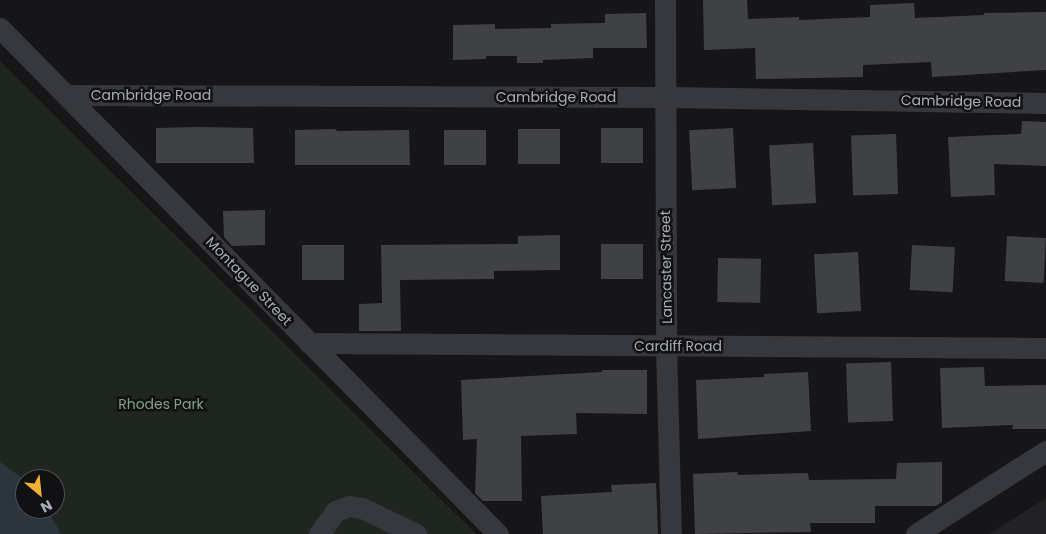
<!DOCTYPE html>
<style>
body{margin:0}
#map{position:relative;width:1046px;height:534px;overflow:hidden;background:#161618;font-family:Poppins,sans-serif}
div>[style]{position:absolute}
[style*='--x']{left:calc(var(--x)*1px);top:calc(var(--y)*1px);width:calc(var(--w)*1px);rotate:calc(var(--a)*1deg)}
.built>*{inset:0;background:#222225}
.green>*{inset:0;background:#1e261f}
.water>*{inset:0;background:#2c353c}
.building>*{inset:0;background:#404145;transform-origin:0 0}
.minor>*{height:21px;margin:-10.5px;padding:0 10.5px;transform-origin:10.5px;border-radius:10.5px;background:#37383d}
span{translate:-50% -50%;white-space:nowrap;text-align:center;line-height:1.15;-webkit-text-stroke:5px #111113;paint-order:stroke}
.street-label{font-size:14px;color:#a8adb8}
.park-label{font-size:14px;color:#7fa381}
.north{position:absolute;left:15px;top:469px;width:50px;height:50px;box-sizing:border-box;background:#111113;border:1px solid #4d4f55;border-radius:50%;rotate:152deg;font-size:14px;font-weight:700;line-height:20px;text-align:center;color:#a8adb8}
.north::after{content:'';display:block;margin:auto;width:18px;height:22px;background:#f2b134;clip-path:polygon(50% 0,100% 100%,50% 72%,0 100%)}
</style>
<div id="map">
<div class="built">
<i style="clip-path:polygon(1046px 498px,1046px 534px,989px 534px)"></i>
</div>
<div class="green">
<i style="clip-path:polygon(evenodd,0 61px,476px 534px,0 534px,0 61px,25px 479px,55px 479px,55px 509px,25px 509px,25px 479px)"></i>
</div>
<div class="water">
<i style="clip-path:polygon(0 462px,25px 480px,25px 509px,47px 509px,61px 534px,0 534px)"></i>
</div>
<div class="building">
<i style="clip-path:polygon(703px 0,747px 0,748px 19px,799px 17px,799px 20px,870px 17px,870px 5px,914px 3px,915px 18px,984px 15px,984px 13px,1046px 12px,1046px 70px,932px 77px,931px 62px,863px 65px,863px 77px,756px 79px,755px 48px,704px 50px)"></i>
<i style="clip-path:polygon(646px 13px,647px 48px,593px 48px,593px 58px,543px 60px,543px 63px,517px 63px,517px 56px,486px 56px,486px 59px,453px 60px,453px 25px,495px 24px,495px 29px,551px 28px,551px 24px,605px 23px,605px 14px)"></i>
<i style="clip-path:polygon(1022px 121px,1046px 122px,1046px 166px,994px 164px,995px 195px,951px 197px,948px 137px,1021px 134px)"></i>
<i style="clip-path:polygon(198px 127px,253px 128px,254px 163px,156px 163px,156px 128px)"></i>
<i style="left:601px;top:128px;width:42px;height:35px"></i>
<i style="left:733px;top:128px;width:60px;height:44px;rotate:87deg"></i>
<i style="clip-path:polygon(336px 129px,337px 131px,409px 130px,410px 165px,295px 165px,295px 130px)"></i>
<i style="left:518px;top:129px;width:42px;height:35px"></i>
<i style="left:486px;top:130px;width:35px;height:42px;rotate:90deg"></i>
<i style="left:896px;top:134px;width:60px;height:45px;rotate:88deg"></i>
<i style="left:813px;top:143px;width:60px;height:44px;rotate:87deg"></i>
<i style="clip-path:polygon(265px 210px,265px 245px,232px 246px,224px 237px,223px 211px)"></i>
<i style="clip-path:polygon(560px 235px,560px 270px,494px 271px,494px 279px,400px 280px,401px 331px,359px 331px,359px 304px,382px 303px,381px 245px,518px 244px,518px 236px)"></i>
<i style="left:1007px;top:236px;width:39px;height:45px;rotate:3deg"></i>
<i style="left:643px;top:244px;width:35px;height:42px;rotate:90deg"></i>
<i style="left:302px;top:245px;width:42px;height:35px"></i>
<i style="left:912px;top:245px;width:43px;height:45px;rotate:3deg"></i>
<i style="left:858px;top:252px;width:59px;height:44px;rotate:87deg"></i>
<i style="left:718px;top:258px;width:43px;height:44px;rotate:1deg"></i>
<i style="left:891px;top:362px;width:59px;height:45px;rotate:88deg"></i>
<i style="clip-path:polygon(984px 367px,985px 386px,1046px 385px,1046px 429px,1012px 429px,1013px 425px,942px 428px,940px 368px)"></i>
<i style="clip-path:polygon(602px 370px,647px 370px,647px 414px,576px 413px,577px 434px,521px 436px,522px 501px,483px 501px,475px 493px,477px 439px,463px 440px,461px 380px,602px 372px)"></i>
<i style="clip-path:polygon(808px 372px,811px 431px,698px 439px,696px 380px,764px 377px,764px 374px)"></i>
<i style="clip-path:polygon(942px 462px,942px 502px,936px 506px,875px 506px,875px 523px,810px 523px,811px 532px,695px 534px,693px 474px,737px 472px,738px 475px,808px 473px,809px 480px,896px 479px,897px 463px)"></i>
<i style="clip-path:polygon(656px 483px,658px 534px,543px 534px,541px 496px,612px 492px,611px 485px)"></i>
</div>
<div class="minor">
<i style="--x:665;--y:0;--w:346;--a:89.8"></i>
<i style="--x:666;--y:346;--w:188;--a:88.5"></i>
<i style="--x:0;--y:28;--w:710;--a:45.46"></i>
<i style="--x:66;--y:95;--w:598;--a:0.19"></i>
<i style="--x:664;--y:97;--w:382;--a:0.9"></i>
<i style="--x:309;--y:343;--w:737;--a:0.39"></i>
<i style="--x:319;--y:534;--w:29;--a:-54"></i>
<i style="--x:336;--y:511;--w:14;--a:-21"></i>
<i style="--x:349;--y:506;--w:13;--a:9"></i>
<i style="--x:362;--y:508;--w:60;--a:25.7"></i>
<i style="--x:916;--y:534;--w:154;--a:-32.6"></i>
</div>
<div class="street-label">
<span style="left:151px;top:95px">Cambridge Road</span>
<span style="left:556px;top:97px">Cambridge Road</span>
<span style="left:961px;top:101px;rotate:1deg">Cambridge Road</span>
<span style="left:666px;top:267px;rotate:-91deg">Lancaster Street</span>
<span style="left:249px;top:281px;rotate:46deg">Montague Street</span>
<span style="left:678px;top:346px">Cardiff Road</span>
</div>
<div class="park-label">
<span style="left:161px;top:404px">Rhodes Park</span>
</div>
<div class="north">N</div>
</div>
